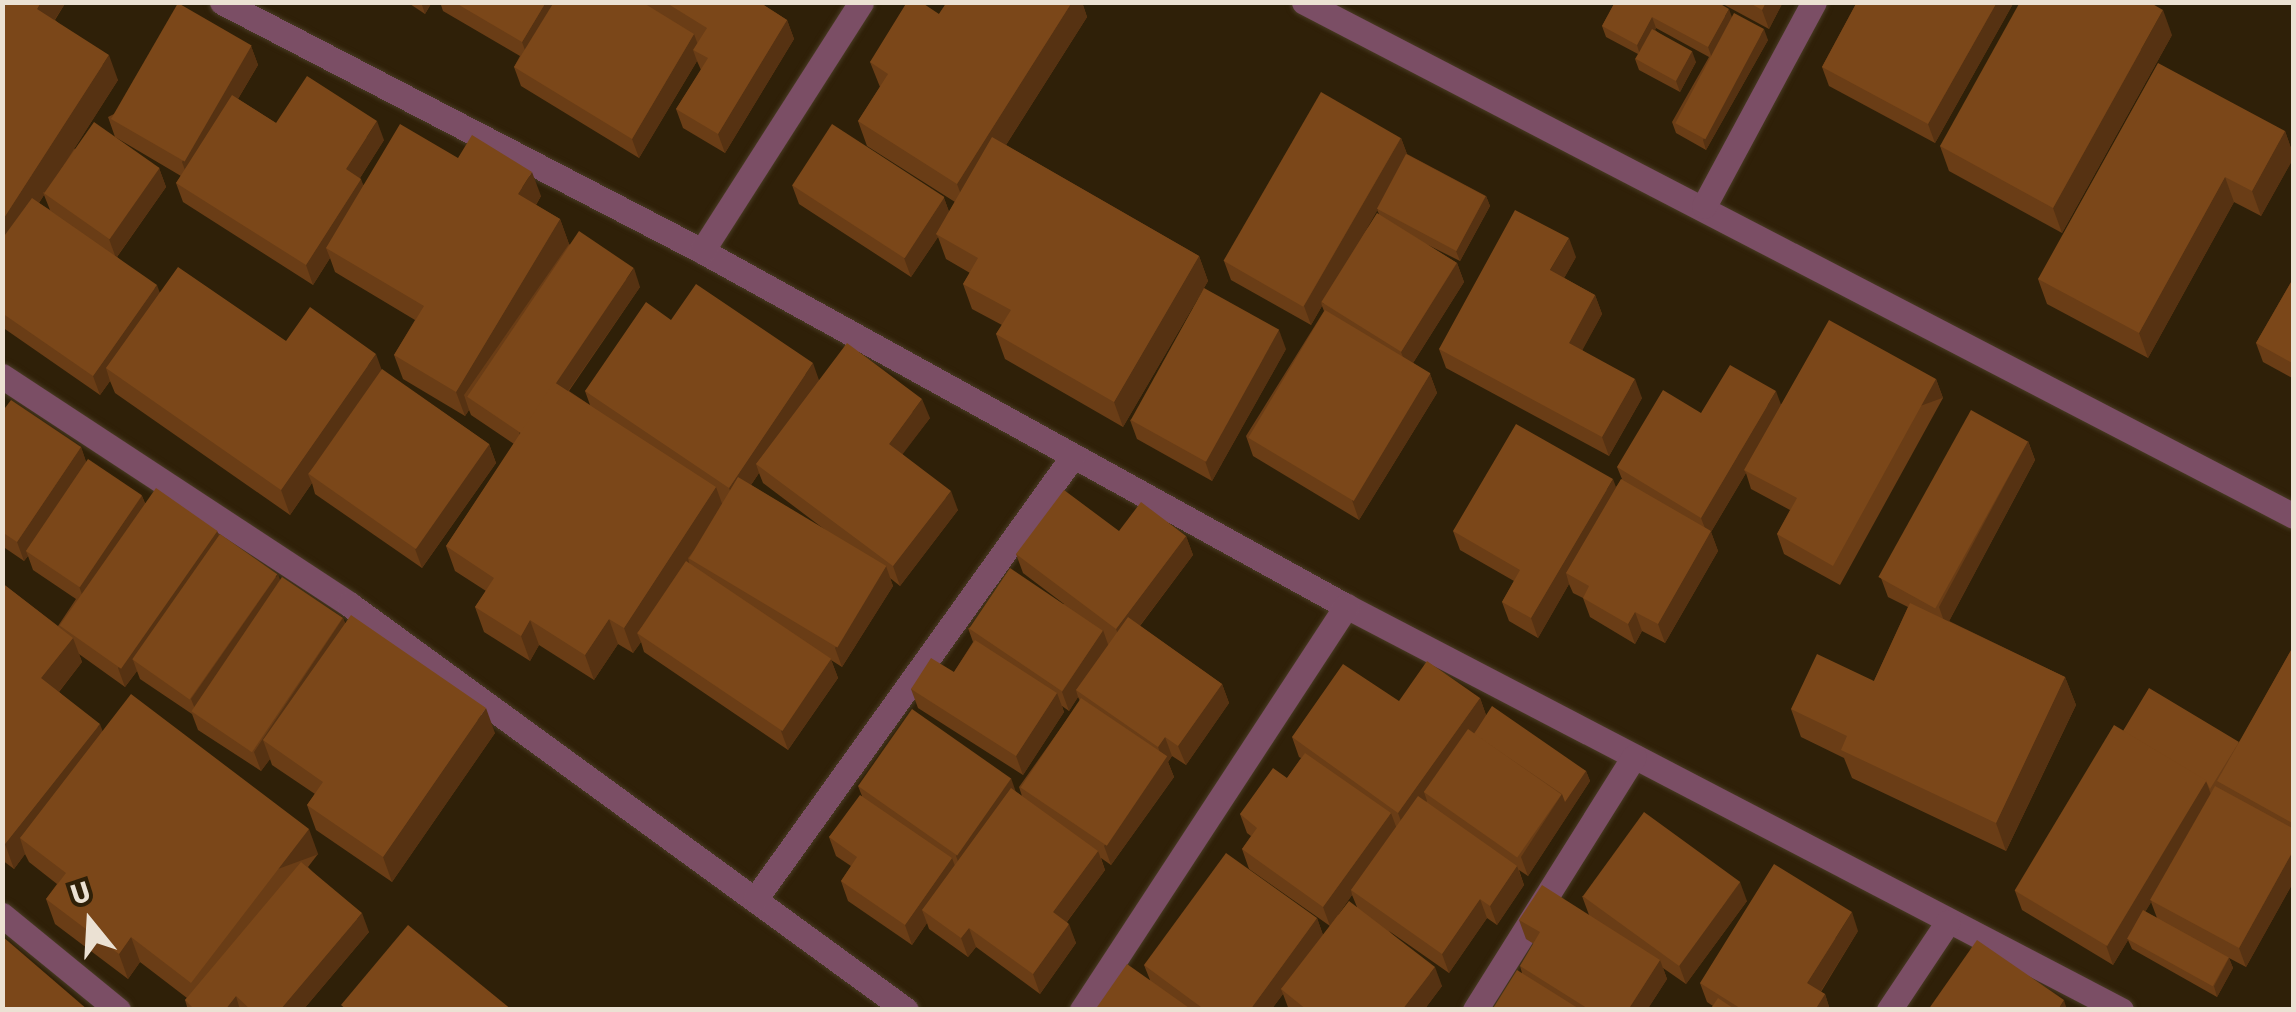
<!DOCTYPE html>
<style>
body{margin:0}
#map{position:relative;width:2296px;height:1012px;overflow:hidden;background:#2f2008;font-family:"Fira Sans",sans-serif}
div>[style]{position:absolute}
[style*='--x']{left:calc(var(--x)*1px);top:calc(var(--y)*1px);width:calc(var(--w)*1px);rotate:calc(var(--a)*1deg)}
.roads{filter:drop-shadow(0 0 2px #493b24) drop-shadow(0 0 2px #493b24)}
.minor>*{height:25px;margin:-12.5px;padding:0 12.5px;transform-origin:12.5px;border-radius:12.5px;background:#7b4e65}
.wall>*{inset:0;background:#6a3d16}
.shaded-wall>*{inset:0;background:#563212;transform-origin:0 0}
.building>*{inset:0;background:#7b4719;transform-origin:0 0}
span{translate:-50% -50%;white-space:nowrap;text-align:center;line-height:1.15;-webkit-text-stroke:8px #2f2008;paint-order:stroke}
.frame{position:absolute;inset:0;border:5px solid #ebe1d3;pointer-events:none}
.north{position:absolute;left:40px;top:872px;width:100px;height:100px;-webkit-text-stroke:8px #2f2008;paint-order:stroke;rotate:342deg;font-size:28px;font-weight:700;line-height:40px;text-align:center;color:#ebe1d3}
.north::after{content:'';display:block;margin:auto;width:35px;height:45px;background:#ebe1d3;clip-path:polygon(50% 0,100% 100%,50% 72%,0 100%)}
</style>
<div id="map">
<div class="roads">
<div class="minor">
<i style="--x:222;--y:2;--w:541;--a:27.42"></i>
<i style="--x:702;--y:251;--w:735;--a:28.87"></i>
<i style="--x:1346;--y:606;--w:874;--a:27.53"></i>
<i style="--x:1304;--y:2;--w:1115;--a:27.44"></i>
<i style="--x:1704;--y:206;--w:232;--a:-61.7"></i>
<i style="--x:702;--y:251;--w:295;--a:-57.4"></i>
<i style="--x:2;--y:376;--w:415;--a:33.3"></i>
<i style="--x:349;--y:604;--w:689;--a:36.09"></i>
<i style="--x:756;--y:898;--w:544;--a:-54.35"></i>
<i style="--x:2;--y:915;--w:150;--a:39.3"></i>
<i style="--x:1082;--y:1010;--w:483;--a:-56.8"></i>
<i style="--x:1475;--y:1010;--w:299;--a:-57.9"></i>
<i style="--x:1889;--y:1010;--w:105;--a:-56.3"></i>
</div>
</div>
<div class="wall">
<i style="clip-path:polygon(evenodd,2px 2px,66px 2px,55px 20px,118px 80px,74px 149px,159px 168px,166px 187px,117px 257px,160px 293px,286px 341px,382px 370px,489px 444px,496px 463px,422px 568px,315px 494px,312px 483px,290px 515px,115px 393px,110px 381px,100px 395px,2px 327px,2px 2px,44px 195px,50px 210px,39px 203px,44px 195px)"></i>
<i style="clip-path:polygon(407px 2px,432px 2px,425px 14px)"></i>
<i style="clip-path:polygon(440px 2px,759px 2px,787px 20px,794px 39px,725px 153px,683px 128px,676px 109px,701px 70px,697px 61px,639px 158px,521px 86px,514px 67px,520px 56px,443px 11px)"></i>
<i style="clip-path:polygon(947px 2px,1082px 2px,1087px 17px,1006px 145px,1199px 256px,1208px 281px,1123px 427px,1005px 359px,996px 334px,1002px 325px,972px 309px,963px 284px,970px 273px,946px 259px,938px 237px,911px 277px,799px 204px,792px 185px,944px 198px,949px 212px,955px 202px,867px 146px,858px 121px,880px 87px,870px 62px,939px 14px)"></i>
<i style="clip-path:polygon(1615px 2px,1732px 17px,1768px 40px,1706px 150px,1676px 133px,1672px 122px,1709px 57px,1656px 28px,1655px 30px,1696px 62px,1680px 92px,1639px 70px,1635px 59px,1638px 54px,1606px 37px,1602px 26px)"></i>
<i style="clip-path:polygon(1719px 2px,1783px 2px,1769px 29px)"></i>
<i style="clip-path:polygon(1857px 2px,2014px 2px,1935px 143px,1829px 86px,1822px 67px)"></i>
<i style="clip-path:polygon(2172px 35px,2062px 233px,1949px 171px,1940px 146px)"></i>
<i style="clip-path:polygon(evenodd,251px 46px,258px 65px,238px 99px,276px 123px,384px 140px,360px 178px,363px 185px,458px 158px,541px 196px,536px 205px,560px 219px,569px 244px,640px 287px,569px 391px,590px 405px,585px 391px,671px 320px,819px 380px,930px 418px,902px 454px,958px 510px,900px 586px,890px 578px,893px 586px,842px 667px,831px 660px,838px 678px,788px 750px,644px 652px,641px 642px,633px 653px,618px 644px,594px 680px,539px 645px,530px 661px,484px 632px,475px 607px,486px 591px,455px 571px,446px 546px,514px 444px,471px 415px,469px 410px,465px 416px,403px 379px,394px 355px,415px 320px,335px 272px,330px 258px,313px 285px,183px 202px,176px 183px,181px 176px,115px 137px,108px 117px,251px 46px,759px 473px,763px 483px,828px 532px,751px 485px,759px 473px)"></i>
<i style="clip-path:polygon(2285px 131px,2294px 157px,2261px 216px,2234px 202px,2148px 358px,2047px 304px,2038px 279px)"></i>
<i style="clip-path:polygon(evenodd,1401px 138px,1407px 154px,1486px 196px,1490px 206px,1460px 261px,1426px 244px,1457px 263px,1464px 282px,1413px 363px,1430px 374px,1437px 393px,1359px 520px,1253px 456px,1246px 436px,1324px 311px,1322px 306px,1311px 325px,1231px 280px,1224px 261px,1401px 138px,1377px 210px,1379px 214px,1363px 234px,1377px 210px)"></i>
<i style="clip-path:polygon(1576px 257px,1564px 278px,1595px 295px,1602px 314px,1582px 350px,1642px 398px,1609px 456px,1446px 368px,1439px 349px)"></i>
<i style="clip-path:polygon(2294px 277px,2294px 379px,2263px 362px,2256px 343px)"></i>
<i style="clip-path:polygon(1286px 349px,1212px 481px,1137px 439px,1130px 420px)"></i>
<i style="clip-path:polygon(1936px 379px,1943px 398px,1840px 585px,1784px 554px,1777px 534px,1790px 510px,1751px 489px,1746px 473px,1711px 532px,1718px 551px,1665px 643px,1642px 631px,1635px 644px,1590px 617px,1583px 598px,1573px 593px,1569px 584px,1538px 638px,1509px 621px,1502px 602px,1514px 581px,1460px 550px,1453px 531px,1616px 487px,1622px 479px,1617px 467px,1701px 413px,1781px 404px)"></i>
<i style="clip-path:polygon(2px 412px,81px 447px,86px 462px,142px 496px,145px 503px,217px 531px,219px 535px,280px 580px,343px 618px,345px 623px,495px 733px,392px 882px,316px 830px,307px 805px,315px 794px,272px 765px,270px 759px,261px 771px,198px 730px,192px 714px,140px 679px,137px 671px,125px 687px,79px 654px,82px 662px,59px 692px,102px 731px,318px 854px,308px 867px,369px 932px,303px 1010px,188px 1010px,185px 1000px,187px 998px,140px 962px,128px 979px,55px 924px,46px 899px,57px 884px,29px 862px,25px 854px,14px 869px,2px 860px,2px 583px,58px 626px,76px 599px,33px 570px,28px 556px,24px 561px,2px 546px)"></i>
<i style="clip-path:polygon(2028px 441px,2035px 460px,1949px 621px,2065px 677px,2076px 705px,2006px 851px,1852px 778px,1844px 758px,1801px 737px,1791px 709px,1874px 681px,1908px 607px,1888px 597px,1881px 578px)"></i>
<i style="clip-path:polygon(1119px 531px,1186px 536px,1193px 555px,1140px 626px,1222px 684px,1229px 703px,1186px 765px,1172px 756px,1168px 762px,1174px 777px,1111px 865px,1101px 858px,1105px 870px,1067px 922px,1076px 943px,1040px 994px,976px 947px,968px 957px,929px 929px,927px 923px,912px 945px,848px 901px,841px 881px,851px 866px,836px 856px,829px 837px,862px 796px,858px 786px,1015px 791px,1022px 796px,1019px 787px,1080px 701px,1078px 697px,1069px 711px,1062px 706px,1064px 712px,1023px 775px,918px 708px,911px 689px,954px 672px,973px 642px,968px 628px,1064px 604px,1023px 573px,1016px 554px)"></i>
<i style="clip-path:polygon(evenodd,2294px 645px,2294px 881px,2246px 967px,2229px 958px,2233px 968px,2217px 997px,2132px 949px,2128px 940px,2113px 965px,2022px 910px,2015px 891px,2123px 731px,2239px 743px,2294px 645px,2151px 902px,2157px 918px,2145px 912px,2151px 902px)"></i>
<i style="clip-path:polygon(evenodd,1480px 698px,1486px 715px,1586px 771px,1590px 781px,1528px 876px,1519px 870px,1524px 885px,1497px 925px,1487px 918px,1449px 973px,1389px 931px,1442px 986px,1424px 1010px,1289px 1010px,1283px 994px,1271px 1010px,1095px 1010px,1150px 980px,1144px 965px,1317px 918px,1323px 935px,1330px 926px,1249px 869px,1242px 849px,1251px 836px,1247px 833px,1240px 814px,1287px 778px,1301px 758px,1299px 757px,1292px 737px,1399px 701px,1480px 698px,1352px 895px,1357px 907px,1338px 915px,1352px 895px)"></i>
<i style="clip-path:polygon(1582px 896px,1747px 901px,1686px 984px,1663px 968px,1667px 979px,1647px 1010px,1492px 1010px,1522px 973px,1520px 966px,1534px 944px,1526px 939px,1519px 920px,1589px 915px)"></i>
<i style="clip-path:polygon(1858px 931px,1821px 992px,1825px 994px,1830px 1010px,1710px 1010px,1713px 1006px,1707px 1002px,1700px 983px)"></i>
</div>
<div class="shaded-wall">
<i style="clip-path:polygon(41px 2px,66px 2px,46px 33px,37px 9px)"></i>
<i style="clip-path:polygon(421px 2px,432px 2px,425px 14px)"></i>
<i style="clip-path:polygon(546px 2px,565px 2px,529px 61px,522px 42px)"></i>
<i style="clip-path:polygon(1072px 2px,1082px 2px,1087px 17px,966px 208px,957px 184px)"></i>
<i style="clip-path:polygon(1766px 2px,1783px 2px,1769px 29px,1762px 10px)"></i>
<i style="clip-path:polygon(1997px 2px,2014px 2px,1935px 143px,1928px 124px)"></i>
<i style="clip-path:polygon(1729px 9px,1733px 20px,1712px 58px,1708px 47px)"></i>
<i style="clip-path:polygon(2163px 10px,2172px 35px,2062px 233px,2053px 208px)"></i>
<i style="clip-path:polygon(1652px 17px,1656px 28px,1640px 55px,1637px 45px)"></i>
<i style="clip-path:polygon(787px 20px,794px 39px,725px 153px,718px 134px)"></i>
<i style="clip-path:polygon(1764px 29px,1768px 40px,1706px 150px,1703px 140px)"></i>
<i style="clip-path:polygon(694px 34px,701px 53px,693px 50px,697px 61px,639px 158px,632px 139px)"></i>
<i style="clip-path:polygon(251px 46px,258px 65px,189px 181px,182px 162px)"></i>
<i style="clip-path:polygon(1692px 51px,1696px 62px,1680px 92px,1676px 81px)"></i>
<i style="clip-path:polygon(109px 55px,118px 80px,46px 193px,43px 192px,44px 195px,2px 260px,2px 221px)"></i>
<i style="clip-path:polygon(377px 121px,384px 140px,353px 189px,346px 169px)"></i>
<i style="clip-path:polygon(2285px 131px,2294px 157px,2261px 216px,2252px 191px)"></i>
<i style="clip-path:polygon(1401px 138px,1408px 157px,1324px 304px,1321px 302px,1322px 306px,1311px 325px,1304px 306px)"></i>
<i style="clip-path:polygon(159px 168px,166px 187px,116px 258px,109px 239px)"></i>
<i style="clip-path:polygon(532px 172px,541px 196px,527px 219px,518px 194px)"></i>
<i style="clip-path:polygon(2225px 177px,2234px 202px,2148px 358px,2139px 333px)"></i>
<i style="clip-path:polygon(361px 179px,368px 198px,326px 248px,330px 258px,313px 285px,306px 265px)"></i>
<i style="clip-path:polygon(1486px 196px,1490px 206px,1460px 261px,1456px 251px)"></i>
<i style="clip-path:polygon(944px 198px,951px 217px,936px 234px,938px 237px,911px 277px,904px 258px)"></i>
<i style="clip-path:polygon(560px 219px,569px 244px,464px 395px,469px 410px,465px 416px,456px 392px)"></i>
<i style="clip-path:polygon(1569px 238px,1576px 257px,1558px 289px,1550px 270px)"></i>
<i style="clip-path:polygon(1199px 256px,1208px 281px,1123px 427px,1114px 402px)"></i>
<i style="clip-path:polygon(1457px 263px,1464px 282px,1408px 371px,1401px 352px)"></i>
<i style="clip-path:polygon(634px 268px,640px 287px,526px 452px,519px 433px)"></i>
<i style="clip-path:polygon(157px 285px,164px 304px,106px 368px,110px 381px,100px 395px,93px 376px)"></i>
<i style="clip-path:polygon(1595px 295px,1602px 314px,1576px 362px,1569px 343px)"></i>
<i style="clip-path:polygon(1279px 330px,1286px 349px,1212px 481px,1205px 461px)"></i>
<i style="clip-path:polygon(376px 354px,385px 379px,308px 474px,312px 483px,290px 515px,281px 490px)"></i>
<i style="clip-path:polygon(813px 363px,820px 383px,756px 464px,759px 473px,736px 507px,729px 488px)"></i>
<i style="clip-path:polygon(1430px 374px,1437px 393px,1359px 520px,1352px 500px)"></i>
<i style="clip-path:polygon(1635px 379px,1642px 398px,1609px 456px,1602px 437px)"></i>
<i style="left:1936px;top:379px;width:20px;height:213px;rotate:70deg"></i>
<i style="clip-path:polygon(1776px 391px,1783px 410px,1744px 470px,1746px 473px,1711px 532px,1718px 551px,1665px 643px,1658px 624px,1708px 536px,1701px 518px)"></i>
<i style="clip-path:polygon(922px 399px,930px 418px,896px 463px,889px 444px)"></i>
<i style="clip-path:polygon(2028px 441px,2035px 460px,1946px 627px,1939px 607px)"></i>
<i style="clip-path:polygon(489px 444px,496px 463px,422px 568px,415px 549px)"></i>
<i style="clip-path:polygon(81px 447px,88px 467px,26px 551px,28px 556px,24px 561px,17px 542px)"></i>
<i style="clip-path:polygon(1613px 479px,1620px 498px,1566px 573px,1569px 584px,1538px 638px,1531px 618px)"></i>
<i style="clip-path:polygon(716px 487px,725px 512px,688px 558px,690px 566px,637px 633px,641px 642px,633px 653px,624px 628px)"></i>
<i style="clip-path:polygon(951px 491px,958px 510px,900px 586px,893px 566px)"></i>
<i style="clip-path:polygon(142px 496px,149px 515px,86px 606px,79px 586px)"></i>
<i style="clip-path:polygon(217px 531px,224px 550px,133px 660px,137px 671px,125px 687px,118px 668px)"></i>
<i style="clip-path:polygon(1186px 536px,1193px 555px,1123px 648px,1116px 629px)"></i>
<i style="clip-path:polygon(886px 566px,893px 586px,842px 667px,835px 648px)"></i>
<i style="clip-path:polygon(278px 574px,285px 593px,197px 714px,191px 699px)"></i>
<i style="clip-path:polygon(1635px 612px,1642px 631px,1635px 644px,1628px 624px)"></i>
<i style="clip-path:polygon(343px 618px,350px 638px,263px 740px,270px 759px,261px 771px,254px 752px)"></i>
<i style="clip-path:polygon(609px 619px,618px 644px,594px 680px,585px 655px)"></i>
<i style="clip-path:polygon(530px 620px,539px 645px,530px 661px,521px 636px)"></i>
<i style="clip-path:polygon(1103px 630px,1110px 650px,1076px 690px,1078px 697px,1069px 711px,1062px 692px)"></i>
<i style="clip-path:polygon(73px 638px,82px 662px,50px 703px,41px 678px)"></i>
<i style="clip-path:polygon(831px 659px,838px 678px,788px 750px,781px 731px)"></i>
<i style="clip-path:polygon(2065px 677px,2076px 705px,2006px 851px,1996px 823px)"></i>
<i style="clip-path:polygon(1222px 684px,1229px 703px,1186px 765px,1178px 746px)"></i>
<i style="clip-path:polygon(1057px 693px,1064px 712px,1023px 775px,1016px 756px)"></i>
<i style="clip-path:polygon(1480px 698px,1487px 718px,1424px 792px,1427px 801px,1405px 832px,1398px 813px)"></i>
<i style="clip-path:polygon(486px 708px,495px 733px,392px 882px,383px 857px)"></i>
<i style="clip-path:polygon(100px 724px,109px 748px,20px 838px,25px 854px,14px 869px,5px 844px)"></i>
<i style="clip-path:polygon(1165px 737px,1172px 756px,1168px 762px,1174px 777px,1111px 865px,1104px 846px,1163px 762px,1158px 747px)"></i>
<i style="clip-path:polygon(1586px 771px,1590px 781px,1528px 876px,1521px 857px,1562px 794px)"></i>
<i style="clip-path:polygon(1011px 778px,1018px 798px,963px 875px,956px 856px)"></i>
<i style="clip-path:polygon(2206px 781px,2213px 800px,2113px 965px,2106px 945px)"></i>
<i style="clip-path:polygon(1391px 813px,1398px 832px,1351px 890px,1352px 895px,1330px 926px,1323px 907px)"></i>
<i style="left:309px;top:829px;width:27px;height:194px;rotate:70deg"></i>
<i style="clip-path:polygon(2294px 849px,2294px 881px,2246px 967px,2239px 948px)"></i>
<i style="clip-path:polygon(1098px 851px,1105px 870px,1060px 931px,1053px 912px)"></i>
<i style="clip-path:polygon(952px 858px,959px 877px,922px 910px,927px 923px,912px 945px,905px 925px)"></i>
<i style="clip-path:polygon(1517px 866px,1524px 885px,1497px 925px,1490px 906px)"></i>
<i style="clip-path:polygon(1740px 882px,1747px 901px,1686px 984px,1679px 965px)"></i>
<i style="clip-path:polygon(1480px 899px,1487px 918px,1449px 973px,1442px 954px)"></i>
<i style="clip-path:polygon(1852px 912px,1858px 931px,1814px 1002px,1807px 983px)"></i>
<i style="clip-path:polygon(362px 913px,369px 932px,303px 1010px,280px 1010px)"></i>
<i style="clip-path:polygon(1317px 918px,1324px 938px,1281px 989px,1283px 994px,1271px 1010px,1250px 1010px)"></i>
<i style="clip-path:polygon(1069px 924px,1076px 943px,1040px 994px,1033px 974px)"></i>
<i style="clip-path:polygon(969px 928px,976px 947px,968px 957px,961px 938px)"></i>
<i style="clip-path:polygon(131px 937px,140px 962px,128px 979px,119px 954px)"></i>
<i style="clip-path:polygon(2229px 958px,2233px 968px,2217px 997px,2214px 986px)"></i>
<i style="clip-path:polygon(1660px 960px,1667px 979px,1647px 1010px,1628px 1010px)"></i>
<i style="clip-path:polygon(1435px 967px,1442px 986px,1424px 1010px,1402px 1010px)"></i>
<i style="clip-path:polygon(1825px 994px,1830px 1010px,1815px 1010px)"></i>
<i style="clip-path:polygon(236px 996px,240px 1010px,225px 1010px)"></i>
<i style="clip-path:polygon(2064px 1000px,2067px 1010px,2058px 1010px)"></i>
</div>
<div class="building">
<i style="clip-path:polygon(2px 2px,41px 2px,37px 9px,109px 55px,2px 221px)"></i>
<i style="clip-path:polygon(454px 2px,546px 2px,522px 42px)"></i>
<i style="clip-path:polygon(554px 2px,642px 2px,694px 34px,632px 139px,514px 67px)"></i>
<i style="clip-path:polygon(665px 2px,759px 2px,787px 20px,718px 134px,676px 109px,708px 58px,693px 50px,707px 28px)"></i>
<i style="clip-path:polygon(907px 2px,921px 2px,939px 14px,947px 2px,1072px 2px,957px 184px,858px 121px,888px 74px,870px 62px)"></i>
<i style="clip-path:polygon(1615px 2px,1717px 2px,1729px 9px,1708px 47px,1652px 17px,1637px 45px,1602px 26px)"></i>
<i style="clip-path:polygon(1748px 2px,1766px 2px,1762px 10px)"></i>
<i style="clip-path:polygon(1857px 2px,1997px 2px,1928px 124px,1822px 67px)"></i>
<i style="clip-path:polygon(2020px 2px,2149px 2px,2163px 10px,2053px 208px,1940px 146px)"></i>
<i style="left:178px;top:3px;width:85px;height:134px;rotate:30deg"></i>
<i style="left:1734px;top:13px;width:34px;height:125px;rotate:28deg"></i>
<i style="left:1652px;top:29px;width:46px;height:34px;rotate:29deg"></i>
<i style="clip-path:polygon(2158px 63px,2285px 131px,2252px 191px,2225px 177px,2139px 333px,2038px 279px)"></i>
<i style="clip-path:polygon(307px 76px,377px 121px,346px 169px,361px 179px,306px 265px,176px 183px,232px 95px,276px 123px)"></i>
<i style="left:1321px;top:92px;width:92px;height:195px;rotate:30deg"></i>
<i style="left:94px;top:122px;width:80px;height:87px;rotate:35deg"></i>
<i style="clip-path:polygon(400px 124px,458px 158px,472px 135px,532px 172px,518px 194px,560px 219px,456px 392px,394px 355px,424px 306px,326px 248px)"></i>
<i style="left:832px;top:124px;width:134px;height:73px;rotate:33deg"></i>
<i style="clip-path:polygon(992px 137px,1199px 256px,1114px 402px,996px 334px,1011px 310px,963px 284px,978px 258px,936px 234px)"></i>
<i style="left:1406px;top:154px;width:90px;height:62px;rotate:28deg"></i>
<i style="clip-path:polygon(32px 198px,157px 285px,93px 376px,2px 313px,2px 239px)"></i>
<i style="clip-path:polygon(1515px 210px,1569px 238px,1550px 270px,1595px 295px,1569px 343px,1635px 379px,1602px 437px,1439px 349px)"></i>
<i style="left:1377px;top:213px;width:94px;height:105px;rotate:32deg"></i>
<i style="left:579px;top:231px;width:66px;height:200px;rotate:34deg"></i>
<i style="clip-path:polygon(178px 267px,286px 341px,310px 307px,376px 354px,281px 490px,106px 368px)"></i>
<i style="clip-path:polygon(2294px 277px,2294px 364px,2256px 343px)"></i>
<i style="clip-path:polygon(696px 284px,813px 363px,729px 488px,585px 391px,646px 302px,671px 320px)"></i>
<i style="left:1204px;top:288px;width:86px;height:151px;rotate:29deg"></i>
<i style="left:1325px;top:310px;width:123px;height:149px;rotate:31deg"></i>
<i style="clip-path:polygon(1829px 320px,1936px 379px,1833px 566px,1777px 534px,1797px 498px,1744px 470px)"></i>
<i style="clip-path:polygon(847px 343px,922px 399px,889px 444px,951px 491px,893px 566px,756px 464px)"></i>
<i style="clip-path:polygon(1730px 365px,1776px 391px,1701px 518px,1617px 467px,1663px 390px,1701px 413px)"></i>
<i style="left:382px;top:369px;width:131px;height:128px;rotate:35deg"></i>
<i style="clip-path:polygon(554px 382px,716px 487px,624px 628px,609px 619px,585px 655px,530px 620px,521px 636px,475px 607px,494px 578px,446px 546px)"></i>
<i style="clip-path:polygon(11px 400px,81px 447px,17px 542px,2px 532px,2px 412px)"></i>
<i style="left:1971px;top:410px;width:65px;height:191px;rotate:29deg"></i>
<i style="clip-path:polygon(1516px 424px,1613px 479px,1531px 618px,1502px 602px,1520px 570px,1453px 531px)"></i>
<i style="left:88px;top:459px;width:65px;height:111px;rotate:34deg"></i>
<i style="left:738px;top:477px;width:173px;height:95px;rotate:31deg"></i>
<i style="clip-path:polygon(1621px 479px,1711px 531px,1658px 624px,1635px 612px,1628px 624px,1583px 598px,1589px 586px,1566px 573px)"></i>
<i style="left:156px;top:488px;width:75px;height:168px;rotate:35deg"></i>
<i style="clip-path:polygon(1064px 490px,1119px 531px,1141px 502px,1186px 536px,1116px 629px,1016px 554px)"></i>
<i style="left:220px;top:534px;width:70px;height:153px;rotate:35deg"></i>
<i style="left:686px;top:561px;width:175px;height:87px;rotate:34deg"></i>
<i style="left:1010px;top:568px;width:112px;height:73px;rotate:34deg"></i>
<i style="left:282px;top:577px;width:73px;height:162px;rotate:34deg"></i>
<i style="clip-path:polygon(2px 583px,73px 638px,41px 678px,100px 724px,5px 844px,2px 842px)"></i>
<i style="clip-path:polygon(1910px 603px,2065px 677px,1996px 823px,1841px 750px,1847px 736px,1791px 709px,1817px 654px,1874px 681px)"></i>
<i style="clip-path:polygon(351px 615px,486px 708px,383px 857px,307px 805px,323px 782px,263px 740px)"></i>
<i style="clip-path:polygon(1128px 617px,1222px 684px,1178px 746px,1165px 737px,1158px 747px,1076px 690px)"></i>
<i style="clip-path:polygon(975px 640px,1057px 693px,1016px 756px,911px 689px,931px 658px,954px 672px)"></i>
<i style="clip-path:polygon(2294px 645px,2294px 824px,2217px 781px)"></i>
<i style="clip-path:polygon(1427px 661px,1480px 698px,1398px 813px,1292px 737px,1343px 664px,1399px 701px)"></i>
<i style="clip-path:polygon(2149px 688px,2239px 742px,2210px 789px,2206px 781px,2123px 731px)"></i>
<i style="clip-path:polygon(131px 694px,309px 829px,191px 983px,131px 937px,119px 954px,46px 899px,66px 873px,20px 838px)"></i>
<i style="left:1081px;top:698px;width:104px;height:108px;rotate:34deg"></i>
<i style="clip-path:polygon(1492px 706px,1586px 771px,1565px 802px,1562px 794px,1474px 734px)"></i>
<i style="left:912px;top:709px;width:121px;height:94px;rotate:35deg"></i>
<i style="left:2114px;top:725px;width:108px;height:193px;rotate:31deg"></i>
<i style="left:1468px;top:729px;width:114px;height:77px;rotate:35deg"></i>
<i style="clip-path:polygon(1305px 753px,1391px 813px,1323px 907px,1242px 849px,1257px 828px,1240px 814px,1273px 768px,1287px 778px)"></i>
<i style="clip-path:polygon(2215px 786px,2294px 829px,2294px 849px,2239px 948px,2150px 900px)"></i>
<i style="clip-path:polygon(1011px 788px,1098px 851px,1053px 912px,1069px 924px,1033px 974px,969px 928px,961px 938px,922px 910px)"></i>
<i style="clip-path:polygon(860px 795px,952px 858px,905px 925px,841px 881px,857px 857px,829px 837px)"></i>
<i style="clip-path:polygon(1418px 796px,1517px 866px,1490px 906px,1480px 899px,1442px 954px,1351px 890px)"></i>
<i style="left:1644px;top:812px;width:119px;height:104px;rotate:36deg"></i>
<i style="clip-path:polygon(1226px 853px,1317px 918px,1250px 1010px,1205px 1010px,1144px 965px)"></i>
<i style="clip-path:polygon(301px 862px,362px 913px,280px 1010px,251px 1010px,236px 996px,225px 1010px,195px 1010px,185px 1000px)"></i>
<i style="clip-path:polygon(1774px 864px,1852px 912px,1807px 983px,1825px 994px,1815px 1010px,1743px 1010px,1700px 983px)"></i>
<i style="clip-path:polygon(1542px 885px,1660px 960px,1628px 1010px,1590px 1010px,1520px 966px,1540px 932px,1519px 920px)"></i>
<i style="clip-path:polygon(1349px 901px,1435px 967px,1402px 1010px,1307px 1010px,1281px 989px)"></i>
<i style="left:2143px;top:910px;width:98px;height:33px;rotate:29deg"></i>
<i style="clip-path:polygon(408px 925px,512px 1010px,347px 1010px,341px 1005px)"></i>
<i style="clip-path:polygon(2px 936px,88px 1010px,2px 1010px)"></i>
<i style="clip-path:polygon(1977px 940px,2064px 1000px,2058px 1010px,1928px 1010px)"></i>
<i style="clip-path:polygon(1127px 964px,1192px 1010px,1095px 1010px)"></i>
<i style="clip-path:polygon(1517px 970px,1581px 1010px,1492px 1010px)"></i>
<i style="clip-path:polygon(1718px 998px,1736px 1010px,1710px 1010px)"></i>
</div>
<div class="frame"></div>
<div class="north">U</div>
</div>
